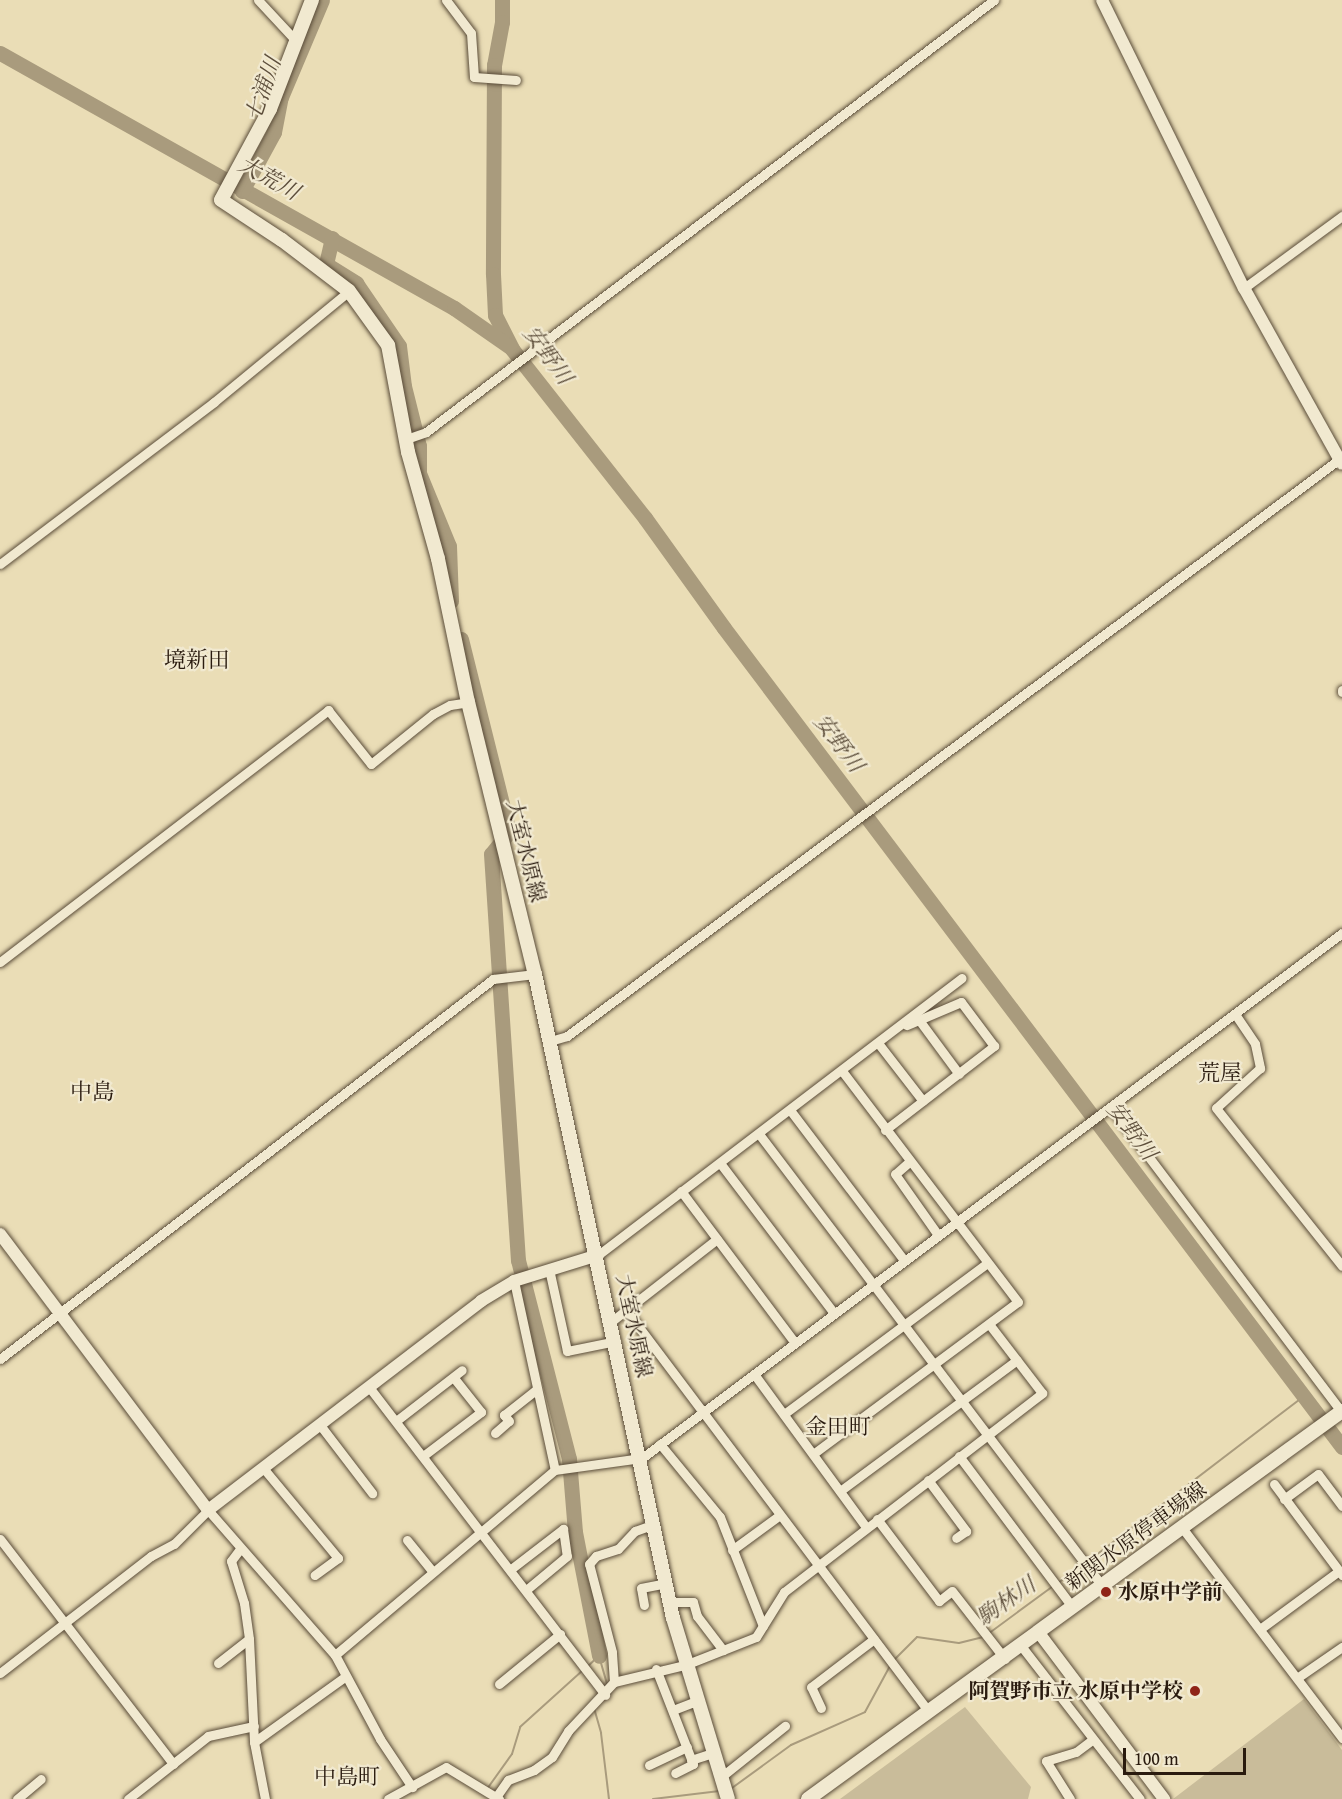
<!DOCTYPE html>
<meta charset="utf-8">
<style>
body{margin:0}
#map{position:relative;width:1342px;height:1799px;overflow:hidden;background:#eaddb6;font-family:"Gentium Book Plus","Noto Serif JP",serif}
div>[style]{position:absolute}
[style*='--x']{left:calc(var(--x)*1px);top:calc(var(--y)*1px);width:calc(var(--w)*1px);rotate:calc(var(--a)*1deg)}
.green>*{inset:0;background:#c9bc9a}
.stream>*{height:2px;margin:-1px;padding:0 1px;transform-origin:1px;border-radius:1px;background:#a99b7d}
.river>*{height:15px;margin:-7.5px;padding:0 7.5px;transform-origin:7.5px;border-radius:7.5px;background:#a99b7d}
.roads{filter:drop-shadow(0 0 2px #5a4c39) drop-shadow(0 0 2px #5a4c39)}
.minor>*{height:9px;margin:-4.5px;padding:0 4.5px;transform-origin:4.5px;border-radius:4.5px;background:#f1e9d0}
.tertiary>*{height:12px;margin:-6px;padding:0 6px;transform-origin:6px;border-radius:6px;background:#f1e9d0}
.secondary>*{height:14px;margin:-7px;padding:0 7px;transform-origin:7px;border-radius:7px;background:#f1e9d0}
.dots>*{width:16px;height:16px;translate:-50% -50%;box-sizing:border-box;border:3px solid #f1e9d0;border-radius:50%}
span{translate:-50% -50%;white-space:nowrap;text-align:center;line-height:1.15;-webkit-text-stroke:4.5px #f1e9d0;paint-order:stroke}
.street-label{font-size:21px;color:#2a1b0f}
.poi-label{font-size:21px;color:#2a1b0f;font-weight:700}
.left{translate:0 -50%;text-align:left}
.right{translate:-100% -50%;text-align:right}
.water-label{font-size:22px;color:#5d4e3b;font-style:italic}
.neighbourhood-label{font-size:22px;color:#2a1b0f}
.scale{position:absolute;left:1123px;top:1748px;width:123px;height:27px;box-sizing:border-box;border:3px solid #2a1b0f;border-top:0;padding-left:8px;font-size:18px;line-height:21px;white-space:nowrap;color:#2a1b0f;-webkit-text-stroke:4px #f1e9d0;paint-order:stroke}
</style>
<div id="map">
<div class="green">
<i style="clip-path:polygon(1304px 1699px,1342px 1750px,1342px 1799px,1173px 1799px)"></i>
<i style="clip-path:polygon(965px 1707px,1031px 1787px,1028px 1799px,840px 1799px)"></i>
</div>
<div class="stream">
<i style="--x:1087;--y:1562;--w:273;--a:-37.4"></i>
<i style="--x:1058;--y:1583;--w:31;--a:-36"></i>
<i style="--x:988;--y:1634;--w:81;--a:-36.4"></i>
<i style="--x:893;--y:1661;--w:34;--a:-45"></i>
<i style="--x:917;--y:1637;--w:42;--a:8.1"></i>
<i style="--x:959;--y:1643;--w:25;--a:-14"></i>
<i style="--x:587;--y:1667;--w:16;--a:-43"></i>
<i style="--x:599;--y:1656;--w:29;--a:74"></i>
<i style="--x:594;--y:1708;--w:26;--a:74"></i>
<i style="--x:601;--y:1733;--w:66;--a:83.1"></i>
<i style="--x:732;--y:1788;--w:73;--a:-36.1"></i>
<i style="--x:791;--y:1745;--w:81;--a:-24"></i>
<i style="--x:865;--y:1712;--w:52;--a:-61.5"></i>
<i style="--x:487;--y:1789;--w:43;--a:-54.5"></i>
<i style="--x:512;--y:1754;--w:28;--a:-73"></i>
<i style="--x:520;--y:1727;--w:85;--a:-42.1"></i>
<i style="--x:653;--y:1799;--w:67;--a:-6.8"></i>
</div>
<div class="river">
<i style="--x:502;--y:0;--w:22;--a:90"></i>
<i style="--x:502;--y:22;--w:44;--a:100.5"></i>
<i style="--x:494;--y:65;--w:209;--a:90.3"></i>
<i style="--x:493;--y:274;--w:41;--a:87.2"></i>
<i style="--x:495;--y:315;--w:38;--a:63"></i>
<i style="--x:512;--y:349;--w:215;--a:51.8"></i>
<i style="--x:645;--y:518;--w:135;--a:54.3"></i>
<i style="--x:724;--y:628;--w:1026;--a:52.96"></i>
<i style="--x:0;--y:53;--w:521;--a:29.32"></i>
<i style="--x:454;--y:308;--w:68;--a:34.9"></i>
<i style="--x:242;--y:191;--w:67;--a:-61.5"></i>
<i style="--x:274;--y:132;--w:36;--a:-79"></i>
<i style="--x:281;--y:97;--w:105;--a:-67.1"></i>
<i style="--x:332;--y:238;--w:27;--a:103"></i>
<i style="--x:326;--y:264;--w:36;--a:32"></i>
<i style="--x:356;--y:283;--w:76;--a:55.7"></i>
<i style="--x:399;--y:346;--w:40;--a:82.9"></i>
<i style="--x:404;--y:386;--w:62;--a:76"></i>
<i style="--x:419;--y:446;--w:27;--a:90"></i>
<i style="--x:419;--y:473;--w:79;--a:67.7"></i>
<i style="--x:449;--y:546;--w:55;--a:87.9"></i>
<i style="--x:461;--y:639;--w:199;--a:76"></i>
<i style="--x:509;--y:832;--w:28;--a:129"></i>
<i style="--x:491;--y:854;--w:407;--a:86.2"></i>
<i style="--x:518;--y:1260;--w:205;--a:75.6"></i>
<i style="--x:569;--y:1459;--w:73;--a:85.3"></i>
<i style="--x:575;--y:1532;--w:126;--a:79"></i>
</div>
<div class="roads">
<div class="minor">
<i style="--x:258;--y:0;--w:57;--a:47.1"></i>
<i style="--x:446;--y:0;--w:41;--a:52.9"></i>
<i style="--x:471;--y:33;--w:44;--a:86.1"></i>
<i style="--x:474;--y:77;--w:42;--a:4.1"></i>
<i style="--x:1244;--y:288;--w:122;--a:-36.3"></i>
<i style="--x:406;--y:439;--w:21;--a:-19"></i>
<i style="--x:426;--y:432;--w:714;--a:-37.26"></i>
<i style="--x:0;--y:564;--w:268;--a:-37.1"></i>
<i style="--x:214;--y:402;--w:175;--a:-39.4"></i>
<i style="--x:1342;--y:690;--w:2;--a:90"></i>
<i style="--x:0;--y:962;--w:414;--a:-37.5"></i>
<i style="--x:328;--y:710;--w:69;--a:51.5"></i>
<i style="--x:371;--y:764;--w:80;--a:-38.9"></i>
<i style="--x:433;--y:714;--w:19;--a:-28"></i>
<i style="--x:450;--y:705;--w:18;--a:-9"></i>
<i style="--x:1235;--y:1014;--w:36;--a:56"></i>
<i style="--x:1255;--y:1044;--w:25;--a:78"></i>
<i style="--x:1260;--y:1068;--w:59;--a:137.7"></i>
<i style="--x:1216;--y:1108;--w:202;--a:51.4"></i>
<i style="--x:919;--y:1020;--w:67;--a:53.5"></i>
<i style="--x:550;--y:1041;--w:18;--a:-16"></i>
<i style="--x:567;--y:1036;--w:967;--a:-36.76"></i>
<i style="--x:878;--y:1043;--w:73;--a:52.2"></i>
<i style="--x:1111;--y:1107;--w:383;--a:52.9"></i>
<i style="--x:790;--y:1110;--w:188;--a:52.8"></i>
<i style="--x:885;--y:1130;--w:138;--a:-37.6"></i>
<i style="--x:994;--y:1046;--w:55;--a:-126.9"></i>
<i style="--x:961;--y:1002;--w:59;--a:156.9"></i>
<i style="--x:759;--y:1134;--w:569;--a:52.79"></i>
<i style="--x:909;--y:1162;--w:18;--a:139"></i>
<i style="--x:895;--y:1174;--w:75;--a:54.8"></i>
<i style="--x:720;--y:1163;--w:188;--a:52.8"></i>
<i style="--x:681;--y:1191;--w:190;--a:53.1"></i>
<i style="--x:598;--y:1255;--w:457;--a:-37.3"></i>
<i style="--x:549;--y:1269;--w:84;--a:77.6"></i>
<i style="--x:567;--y:1351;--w:50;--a:-11.5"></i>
<i style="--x:514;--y:1281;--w:193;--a:77.8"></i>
<i style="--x:626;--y:1310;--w:503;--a:52.99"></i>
<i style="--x:612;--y:1321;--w:133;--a:-38"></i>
<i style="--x:0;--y:1359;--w:622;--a:-37.62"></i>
<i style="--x:493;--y:979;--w:42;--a:-6.8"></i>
<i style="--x:754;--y:1374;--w:190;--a:53.8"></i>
<i style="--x:369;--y:1387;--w:388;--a:52.5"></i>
<i style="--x:784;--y:1414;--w:253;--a:-36.6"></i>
<i style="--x:396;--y:1421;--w:83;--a:-37.7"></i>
<i style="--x:320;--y:1425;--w:86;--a:52.6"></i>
<i style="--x:495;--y:1433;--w:18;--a:-41"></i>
<i style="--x:509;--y:1421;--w:8;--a:-130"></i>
<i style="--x:504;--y:1415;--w:42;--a:-38.2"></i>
<i style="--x:660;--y:1444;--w:94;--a:50.6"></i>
<i style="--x:720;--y:1517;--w:117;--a:68.5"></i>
<i style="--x:813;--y:1454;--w:255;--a:-36.6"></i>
<i style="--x:1018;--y:1302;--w:290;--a:-127.3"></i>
<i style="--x:423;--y:1456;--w:73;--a:-37.2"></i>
<i style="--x:481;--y:1412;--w:43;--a:-128.5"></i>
<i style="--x:959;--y:1456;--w:190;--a:53.1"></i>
<i style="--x:264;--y:1469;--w:116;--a:50.3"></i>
<i style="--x:338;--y:1558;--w:29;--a:144"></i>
<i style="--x:928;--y:1480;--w:64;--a:53.3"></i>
<i style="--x:966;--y:1531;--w:12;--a:145"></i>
<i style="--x:1274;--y:1484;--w:114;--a:53.2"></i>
<i style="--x:840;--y:1491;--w:220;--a:-36.5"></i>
<i style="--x:1284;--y:1499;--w:42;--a:-36.3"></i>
<i style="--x:1318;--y:1474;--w:40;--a:53"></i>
<i style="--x:877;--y:1519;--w:103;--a:52.9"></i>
<i style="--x:939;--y:1601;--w:16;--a:-38"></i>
<i style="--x:952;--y:1591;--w:86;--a:52.1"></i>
<i style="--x:1183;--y:1529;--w:263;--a:52.7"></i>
<i style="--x:0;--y:1539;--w:284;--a:52.4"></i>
<i style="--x:407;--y:1540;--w:41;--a:50.9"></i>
<i style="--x:240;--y:1549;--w:15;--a:127"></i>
<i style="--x:231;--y:1561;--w:44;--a:72.8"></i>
<i style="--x:244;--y:1603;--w:36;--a:82"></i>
<i style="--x:249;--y:1639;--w:103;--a:87.2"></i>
<i style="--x:254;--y:1742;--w:58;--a:79.1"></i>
<i style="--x:732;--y:1550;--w:59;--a:-36.1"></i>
<i style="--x:511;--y:1569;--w:66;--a:-37.6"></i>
<i style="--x:563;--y:1529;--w:27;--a:82"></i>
<i style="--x:567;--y:1556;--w:53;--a:140.3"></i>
<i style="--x:669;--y:1602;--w:24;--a:0"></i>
<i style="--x:693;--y:1602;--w:15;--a:74"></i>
<i style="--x:697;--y:1616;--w:43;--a:52.6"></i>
<i style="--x:644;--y:1605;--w:17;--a:-100"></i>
<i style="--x:641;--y:1588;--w:25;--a:-11"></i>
<i style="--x:1260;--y:1629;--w:98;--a:-36.3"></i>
<i style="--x:1022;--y:1647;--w:192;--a:52.2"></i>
<i style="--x:335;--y:1655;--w:287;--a:-40.1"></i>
<i style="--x:555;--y:1470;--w:88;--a:-7.9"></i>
<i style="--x:642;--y:1458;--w:875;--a:-36.87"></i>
<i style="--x:218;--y:1663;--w:39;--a:-38"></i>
<i style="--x:656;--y:1669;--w:102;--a:68.7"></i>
<i style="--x:693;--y:1764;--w:20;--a:153"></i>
<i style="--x:0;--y:1673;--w:191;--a:-37.8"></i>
<i style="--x:151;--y:1556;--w:26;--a:-28"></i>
<i style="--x:174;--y:1544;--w:48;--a:-45"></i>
<i style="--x:208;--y:1510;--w:193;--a:48.8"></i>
<i style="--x:335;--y:1655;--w:95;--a:61.8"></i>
<i style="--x:380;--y:1739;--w:58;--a:56.3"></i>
<i style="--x:1297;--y:1678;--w:55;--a:-34.6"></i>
<i style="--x:614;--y:1682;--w:30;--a:-94"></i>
<i style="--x:612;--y:1652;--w:91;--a:-104.6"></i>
<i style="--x:589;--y:1564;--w:11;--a:-49"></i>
<i style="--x:596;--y:1556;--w:23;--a:-18"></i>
<i style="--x:618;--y:1549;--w:25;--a:-47"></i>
<i style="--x:635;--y:1531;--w:20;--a:-20"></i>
<i style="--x:499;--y:1684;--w:79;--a:-39.3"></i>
<i style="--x:821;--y:1708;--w:23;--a:-115"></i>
<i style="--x:811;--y:1687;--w:79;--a:-37.3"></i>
<i style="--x:673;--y:1710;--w:25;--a:-21"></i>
<i style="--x:254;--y:1742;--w:113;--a:-35.7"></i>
<i style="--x:691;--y:1760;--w:23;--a:-18"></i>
<i style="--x:649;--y:1765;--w:42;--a:-25.3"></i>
<i style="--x:721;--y:1777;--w:82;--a:-38.6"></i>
<i style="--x:496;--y:1797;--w:21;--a:-55"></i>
<i style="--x:508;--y:1780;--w:28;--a:-21"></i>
<i style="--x:534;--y:1770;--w:22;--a:-36"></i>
<i style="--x:552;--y:1757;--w:31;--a:-58"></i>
<i style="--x:568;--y:1731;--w:67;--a:-46.8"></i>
<i style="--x:614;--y:1682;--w:73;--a:-13.5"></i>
<i style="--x:685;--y:1665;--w:76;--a:-21.5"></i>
<i style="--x:756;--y:1637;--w:53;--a:-58.1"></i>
<i style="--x:784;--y:1592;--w:326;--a:-37.6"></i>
<i style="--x:1042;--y:1393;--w:87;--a:-127.5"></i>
<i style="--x:17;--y:1799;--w:31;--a:-40"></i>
<i style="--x:128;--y:1799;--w:102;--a:-38.2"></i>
<i style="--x:208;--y:1736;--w:47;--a:-12.3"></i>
<i style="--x:388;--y:1799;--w:66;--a:-28.9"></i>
<i style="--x:446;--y:1767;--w:62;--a:31.1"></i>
<i style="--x:1070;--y:1799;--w:45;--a:-122.3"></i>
<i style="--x:1046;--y:1761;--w:31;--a:-17"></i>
<i style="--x:1076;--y:1752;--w:21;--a:-37"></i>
</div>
<div class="tertiary">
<i style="--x:1102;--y:0;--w:321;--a:63.8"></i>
<i style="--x:1244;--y:288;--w:201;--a:60.9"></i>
<i style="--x:0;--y:1234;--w:346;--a:53"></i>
<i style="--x:208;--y:1510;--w:344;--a:-37.4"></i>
<i style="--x:481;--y:1301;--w:39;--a:-31"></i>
<i style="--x:514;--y:1281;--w:88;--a:-17.2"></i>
<i style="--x:1039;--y:1633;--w:208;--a:53"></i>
</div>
<div class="secondary">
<i style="--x:312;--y:0;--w:117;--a:111.1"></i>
<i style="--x:270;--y:109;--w:103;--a:118.3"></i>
<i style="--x:221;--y:200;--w:73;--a:33.3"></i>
<i style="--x:282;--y:240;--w:84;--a:37.3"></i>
<i style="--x:349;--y:291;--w:67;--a:54.2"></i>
<i style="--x:388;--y:345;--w:109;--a:79.4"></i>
<i style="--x:408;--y:452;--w:111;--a:74.3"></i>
<i style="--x:438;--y:559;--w:146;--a:78.2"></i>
<i style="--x:468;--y:702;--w:280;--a:76.2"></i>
<i style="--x:535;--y:974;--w:659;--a:77.91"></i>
<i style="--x:673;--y:1618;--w:189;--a:73.1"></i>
<i style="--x:808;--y:1799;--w:660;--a:-36"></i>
</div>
</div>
<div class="dots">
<i style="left:1106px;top:1592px;background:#8f2418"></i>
<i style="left:1195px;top:1691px;background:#8f2418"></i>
</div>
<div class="street-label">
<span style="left:526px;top:851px;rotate:76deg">大室水原線</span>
<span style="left:634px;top:1326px;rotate:78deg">大室水原線</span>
<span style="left:1136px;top:1536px;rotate:-36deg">新関水原停車場線</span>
</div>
<div class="poi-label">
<span class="left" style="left:1118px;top:1592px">水原中学前</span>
<span class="right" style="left:1183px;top:1691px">阿賀野市立 水原中学校</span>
</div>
<div class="water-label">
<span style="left:263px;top:89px;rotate:-71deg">七浦川</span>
<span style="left:269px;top:178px;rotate:29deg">大荒川</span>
<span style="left:548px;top:355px;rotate:54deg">安野川</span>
<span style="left:839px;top:743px;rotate:53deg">安野川</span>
<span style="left:1132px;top:1131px;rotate:53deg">安野川</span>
<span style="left:1006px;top:1601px;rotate:-35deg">駒林川</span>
</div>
<div class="neighbourhood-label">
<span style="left:197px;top:660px">境新田</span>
<span style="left:1220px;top:1073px">荒屋</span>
<span style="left:92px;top:1092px">中島</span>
<span style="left:838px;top:1427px">金田町</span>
<span style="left:347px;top:1777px">中島町</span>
</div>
<div class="scale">100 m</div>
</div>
